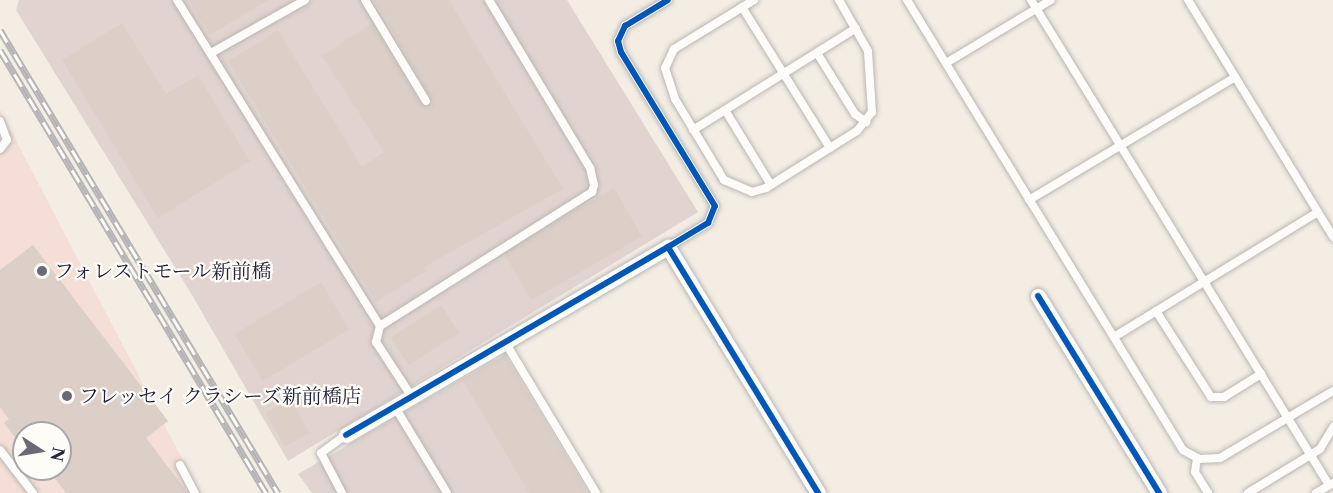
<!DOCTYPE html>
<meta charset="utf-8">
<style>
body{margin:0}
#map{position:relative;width:1333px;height:493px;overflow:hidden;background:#f3ede4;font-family:"Libre Caslon Text","Noto Serif JP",serif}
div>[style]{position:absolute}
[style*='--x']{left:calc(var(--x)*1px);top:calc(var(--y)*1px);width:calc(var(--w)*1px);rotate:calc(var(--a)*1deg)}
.built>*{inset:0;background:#f5ded5}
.industrial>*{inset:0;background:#e1d4d0}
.building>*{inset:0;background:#dbcfc8;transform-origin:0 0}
.roads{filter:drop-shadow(0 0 2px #bab7b3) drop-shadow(0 0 2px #bab7b3)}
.lane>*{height:8px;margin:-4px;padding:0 4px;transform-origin:4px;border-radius:4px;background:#fdfcfb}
.street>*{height:15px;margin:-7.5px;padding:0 7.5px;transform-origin:7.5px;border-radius:7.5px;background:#fdfcfb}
.rail>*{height:7px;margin-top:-3.5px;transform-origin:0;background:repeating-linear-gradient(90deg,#fdfcf7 0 14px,#b5b4b6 0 28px);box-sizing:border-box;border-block:2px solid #b5b4b6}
.cycleway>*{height:6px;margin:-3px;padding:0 3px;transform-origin:3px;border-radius:3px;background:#0057b8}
.dots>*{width:16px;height:16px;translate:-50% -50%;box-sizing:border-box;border:3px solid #fdfcf7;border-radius:50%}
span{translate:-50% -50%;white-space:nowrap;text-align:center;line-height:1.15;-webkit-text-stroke:4.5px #fdfcf7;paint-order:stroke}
.poi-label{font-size:20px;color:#22223b}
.left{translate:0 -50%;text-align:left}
.north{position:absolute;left:12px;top:421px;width:60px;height:60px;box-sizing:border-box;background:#fdfcf7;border:2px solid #a5a5ac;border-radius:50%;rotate:102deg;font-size:16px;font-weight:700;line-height:24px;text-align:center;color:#22223b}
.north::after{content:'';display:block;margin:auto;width:21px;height:27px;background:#6b6976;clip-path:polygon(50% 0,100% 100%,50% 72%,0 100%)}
</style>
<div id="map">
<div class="built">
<i style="clip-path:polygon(evenodd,0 110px,200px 493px,0 493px,0 110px,24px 433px,60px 433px,60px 469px,24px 469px,24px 433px)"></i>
</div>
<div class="industrial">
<i style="clip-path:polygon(19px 0,567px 0,698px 212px,288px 461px,189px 290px,16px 10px)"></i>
<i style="clip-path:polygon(505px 354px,589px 493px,312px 493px,298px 474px)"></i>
</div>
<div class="building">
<i style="clip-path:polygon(189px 0,268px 0,210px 35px)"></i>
<i style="clip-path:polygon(375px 0,449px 0,563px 189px,424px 267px,426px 271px,376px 302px,228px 61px,278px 30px,362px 167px,384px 152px,322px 56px,372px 23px,421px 104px,427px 107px,432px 101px)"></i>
<i style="clip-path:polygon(122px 23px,166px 94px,198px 75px,250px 161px,158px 218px,62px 60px)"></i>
<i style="left:614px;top:188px;width:56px;height:128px;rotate:60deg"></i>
<i style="clip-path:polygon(33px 245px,168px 421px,146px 438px,188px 493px,66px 493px,48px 469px,60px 469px,60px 433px,24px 433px,24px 450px,4px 423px,9px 419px,0 407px,0 270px)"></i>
<i style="left:321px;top:282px;width:55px;height:101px;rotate:59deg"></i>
<i style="left:441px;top:305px;width:33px;height:60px;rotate:57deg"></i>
<i style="clip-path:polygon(504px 356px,586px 493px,529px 493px,463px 381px)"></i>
<i style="left:290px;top:399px;width:39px;height:28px;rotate:60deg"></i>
</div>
<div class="roads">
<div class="lane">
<i style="--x:177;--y:0;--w:384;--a:58.1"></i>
<i style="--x:365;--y:0;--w:118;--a:58.9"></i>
<i style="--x:754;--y:0;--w:94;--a:148.5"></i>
<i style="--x:674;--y:49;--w:21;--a:115"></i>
<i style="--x:665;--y:68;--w:33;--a:72"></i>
<i style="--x:675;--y:99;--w:95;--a:58.8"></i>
<i style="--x:724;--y:180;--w:30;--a:23"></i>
<i style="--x:752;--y:192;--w:15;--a:-16"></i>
<i style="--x:766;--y:188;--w:107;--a:-32.1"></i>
<i style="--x:857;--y:131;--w:24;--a:-52"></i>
<i style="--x:872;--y:112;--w:61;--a:-93.8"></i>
<i style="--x:868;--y:51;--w:59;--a:-119.6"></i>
<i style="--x:907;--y:0;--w:528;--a:58.48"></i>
<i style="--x:1183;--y:450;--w:18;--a:29"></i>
<i style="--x:1199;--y:459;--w:21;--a:-3"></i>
<i style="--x:1220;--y:458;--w:131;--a:-30.7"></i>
<i style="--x:1031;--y:0;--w:569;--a:58.43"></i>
<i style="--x:1188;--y:0;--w:278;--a:58.5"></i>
<i style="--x:742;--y:7;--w:166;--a:58"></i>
<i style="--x:211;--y:53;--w:108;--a:-29.4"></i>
<i style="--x:817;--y:53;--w:72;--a:58.1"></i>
<i style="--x:855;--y:114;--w:14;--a:36"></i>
<i style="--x:946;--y:63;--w:122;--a:-31"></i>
<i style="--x:725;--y:110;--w:88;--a:58.5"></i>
<i style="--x:0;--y:121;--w:20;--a:70"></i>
<i style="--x:7;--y:140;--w:11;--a:128"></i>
<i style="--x:693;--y:130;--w:192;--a:-32"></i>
<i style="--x:1029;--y:200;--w:240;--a:-30.8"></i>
<i style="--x:668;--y:247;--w:47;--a:-31"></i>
<i style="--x:708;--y:223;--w:18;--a:-68"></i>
<i style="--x:715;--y:206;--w:180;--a:-121.4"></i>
<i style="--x:621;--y:52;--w:11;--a:-105"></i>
<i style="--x:618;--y:41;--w:17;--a:-65"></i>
<i style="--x:625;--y:26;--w:50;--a:-31.2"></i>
<i style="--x:1156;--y:311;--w:102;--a:57.4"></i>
<i style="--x:1211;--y:397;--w:13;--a:0"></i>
<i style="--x:1224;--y:397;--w:44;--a:-31.9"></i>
<i style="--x:1114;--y:337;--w:239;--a:-31.5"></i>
<i style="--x:505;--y:342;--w:176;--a:58.9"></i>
<i style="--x:412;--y:397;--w:66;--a:-123.2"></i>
<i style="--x:376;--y:342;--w:16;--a:-76"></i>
<i style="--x:380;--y:326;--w:251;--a:-32.3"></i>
<i style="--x:592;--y:192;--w:7;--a:-74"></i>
<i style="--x:594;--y:185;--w:17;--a:-103"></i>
<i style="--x:590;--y:168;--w:196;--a:-121"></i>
<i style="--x:395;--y:407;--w:100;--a:58.8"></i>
<i style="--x:0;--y:450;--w:54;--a:52.5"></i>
<i style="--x:1197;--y:458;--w:14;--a:98"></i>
<i style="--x:1195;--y:472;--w:25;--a:58"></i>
<i style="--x:180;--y:465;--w:32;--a:62"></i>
<i style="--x:342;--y:493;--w:45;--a:-117.7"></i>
<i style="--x:321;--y:453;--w:31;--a:-36"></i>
<i style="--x:1248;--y:493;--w:84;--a:-31.4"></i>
<i style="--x:1320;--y:449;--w:26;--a:-59"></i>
<i style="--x:1316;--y:493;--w:20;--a:-30"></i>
</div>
<div class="street">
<i style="--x:1038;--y:296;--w:231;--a:58.4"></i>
<i style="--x:346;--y:435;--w:373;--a:-30.3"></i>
<i style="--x:668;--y:247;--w:288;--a:58.6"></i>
</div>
</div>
<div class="rail">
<i style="--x:0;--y:30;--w:540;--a:59.02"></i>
<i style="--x:0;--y:50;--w:517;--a:59.02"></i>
</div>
<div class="cycleway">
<i style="--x:668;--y:247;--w:47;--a:-31"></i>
<i style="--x:708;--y:223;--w:18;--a:-68"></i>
<i style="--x:715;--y:206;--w:180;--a:-121.4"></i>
<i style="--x:621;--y:52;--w:11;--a:-105"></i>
<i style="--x:618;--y:41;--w:17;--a:-65"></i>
<i style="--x:625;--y:26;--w:50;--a:-31.2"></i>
<i style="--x:1038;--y:296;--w:231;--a:58.4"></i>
<i style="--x:346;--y:435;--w:373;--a:-30.3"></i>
<i style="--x:668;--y:247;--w:288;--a:58.6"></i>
</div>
<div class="dots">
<i style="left:42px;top:271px;background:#6b6976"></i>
<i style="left:67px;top:396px;background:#6b6976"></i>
</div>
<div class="poi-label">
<span class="left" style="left:54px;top:271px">フォレストモール新前橋</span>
<span class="left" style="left:79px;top:396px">フレッセイ クラシーズ新前橋店</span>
</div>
<div class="north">N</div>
</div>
